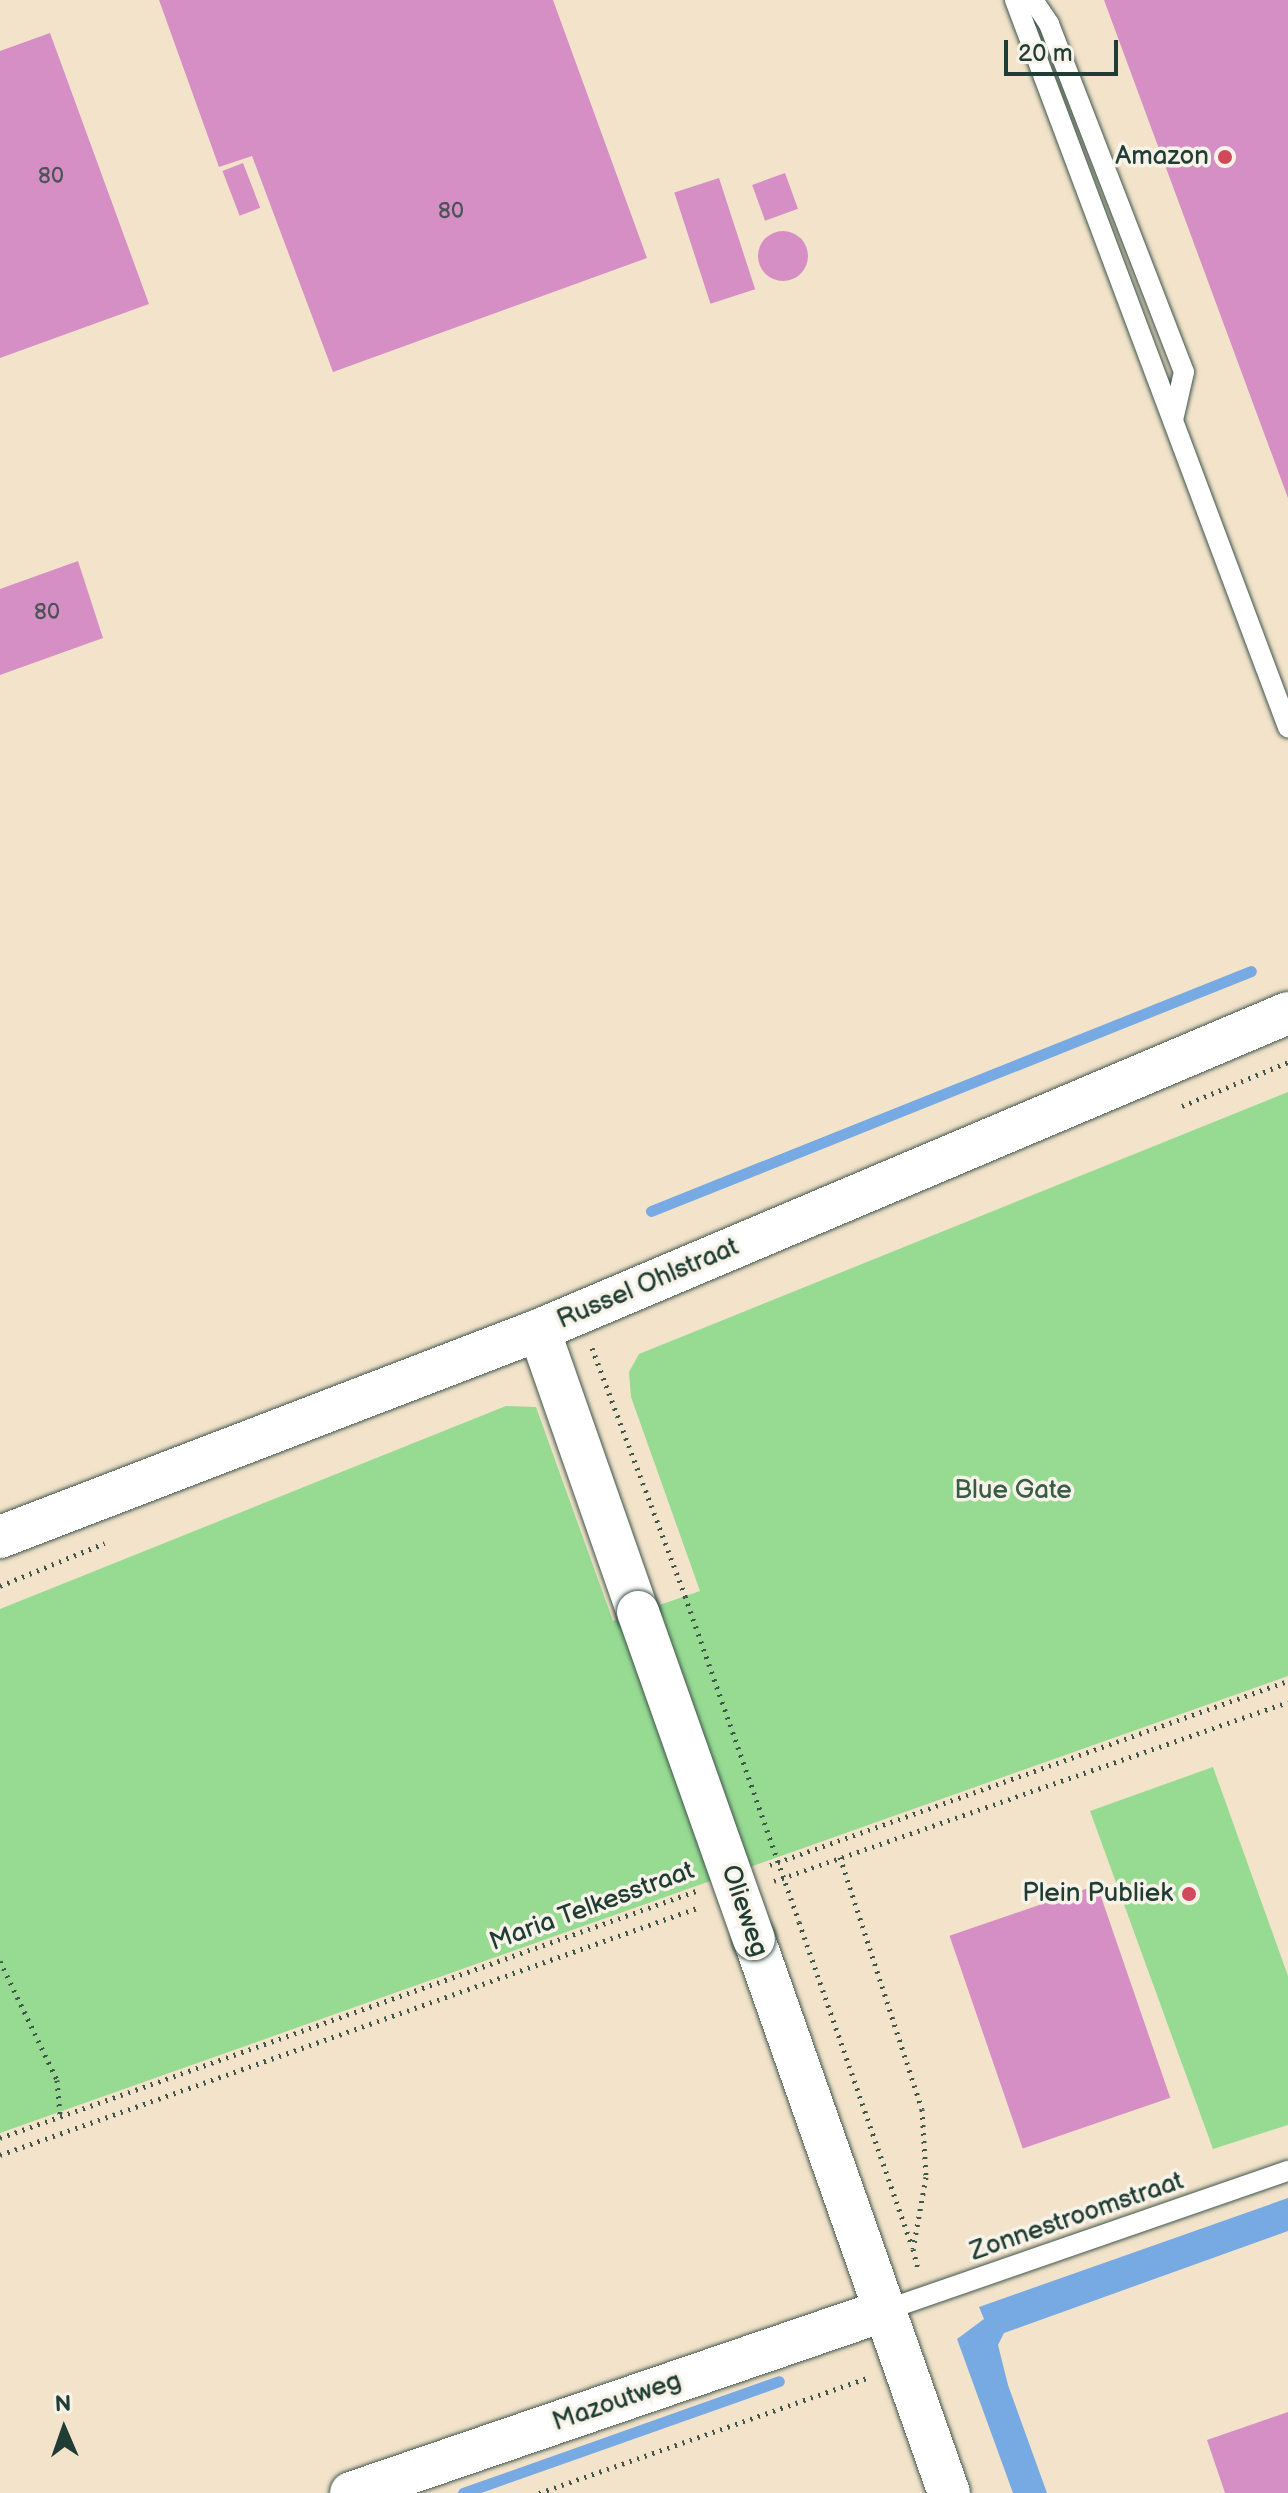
<!DOCTYPE html>
<style>
body{margin:0}
#map{position:relative;width:1288px;height:2493px;overflow:hidden;background:#f3e3cb;font-family:"Balsamiq Sans",sans-serif}
div>[style]{position:absolute}
[style*='--x']{left:calc(var(--x)*1px);top:calc(var(--y)*1px);width:calc(var(--w)*1px);rotate:calc(var(--a)*1deg)}
.green>*{inset:0;background:#97db93}
.water>*{inset:0;background:#77aae3}
.stream>*{height:11px;margin:-5.5px;padding:0 5.5px;transform-origin:5.5px;border-radius:5.5px;background:#77aae3}
.building>*{inset:0;background:#d68fc5;transform-origin:0 0}
.round{border-radius:50%}
.path>*{height:5px;margin-top:-2.5px;transform-origin:0;background:repeating-linear-gradient(90deg,#3f564b 0 2px,transparent 0 8px)}
.roads{filter:drop-shadow(0 0 2px #3f564b) drop-shadow(0 0 2px #3f564b)}
.lane>*{height:20px;margin:-10px;padding:0 10px;transform-origin:10px;border-radius:10px;background:#fff}
.street>*{height:42px;margin:-21px;padding:0 21px;transform-origin:21px;border-radius:21px;background:#fff}
.path-bridge>*{height:5px;margin-top:-2.5px;transform-origin:0;background:repeating-linear-gradient(90deg,#3f564b 0 2px,transparent 0 8px)}
.bridges{filter:drop-shadow(0 0 2px #3f564b) drop-shadow(0 0 2px #3f564b)}
.street-bridge>*{height:42px;margin:-21px;padding:0 21px;transform-origin:21px;border-radius:21px;background:#fff}
.dots>*{width:22px;height:22px;translate:-50% -50%;box-sizing:border-box;border:4px solid #f7f3e8;border-radius:50%}
span{translate:-50% -50%;white-space:nowrap;text-align:center;line-height:1.15;-webkit-text-stroke:7px #f7f3e8;paint-order:stroke}
.number-label{font-size:22px;color:#4d5258}
.number-label span{-webkit-text-stroke-width:0}
.poi-label{font-size:26px;color:#1f3d34}
.right{translate:-100% -50%;text-align:right}
.street-label{font-size:26px;color:#1f3d34}
.park-label{font-size:26px;color:#375d47}
.north{position:absolute;left:24px;top:2389px;width:80px;height:80px;-webkit-text-stroke:6px #f7f3e8;paint-order:stroke;rotate:358deg;font-size:22px;font-weight:700;line-height:32px;text-align:center;color:#1f3d34}
.north::after{content:'';display:block;margin:auto;width:28px;height:36px;background:#1f3d34;clip-path:polygon(50% 0,100% 100%,50% 72%,0 100%)}
.scale{position:absolute;left:1004px;top:40px;width:114px;height:36px;box-sizing:border-box;border:4px solid #1f3d34;border-top:0;padding-left:10px;font-size:24px;line-height:28px;white-space:nowrap;color:#1f3d34;-webkit-text-stroke:6px #f7f3e8;paint-order:stroke}
</style>
<div id="map">
<div class="green">
<i style="clip-path:polygon(1288px 1092px,1288px 1676px,0 2133px,0 1609px,506px 1406px,536px 1407px,613px 1621px,700px 1591px,631px 1397px,629px 1372px,639px 1354px)"></i>
<i style="clip-path:polygon(1213px 1767px,1288px 1976px,1288px 2125px,1213px 2149px,1090px 1811px)"></i>
</div>
<div class="water">
<i style="clip-path:polygon(1288px 2198px,1288px 2231px,1004px 2333px,998px 2345px,1008px 2385px,1047px 2493px,1013px 2493px,957px 2339px,984px 2319px,979px 2307px)"></i>
</div>
<div class="stream">
<i style="--x:651;--y:1211;--w:646;--a:-21.8"></i>
<i style="--x:463;--y:2493;--w:335;--a:-19.5"></i>
</div>
<div class="building">
<i style="clip-path:polygon(159px 0,553px 0,647px 258px,333px 372px,252px 156px,219px 167px)"></i>
<i style="clip-path:polygon(1104px 0,1288px 0,1288px 498px)"></i>
<i style="clip-path:polygon(50px 33px,149px 304px,0 358px,0 51px)"></i>
<i style="left:243px;top:163px;width:48px;height:22px;rotate:69deg"></i>
<i style="left:785px;top:173px;width:38px;height:35px;rotate:70deg"></i>
<i style="left:719px;top:178px;width:117px;height:47px;rotate:72deg"></i>
<i class="round" style="left:758px;top:231px;width:50px;height:50px"></i>
<i style="clip-path:polygon(78px 561px,103px 638px,0 675px,0 589px)"></i>
<i style="left:1097px;top:1885px;width:225px;height:156px;rotate:71deg"></i>
<i style="clip-path:polygon(1288px 2412px,1288px 2493px,1225px 2493px,1207px 2440px)"></i>
</div>
<div class="path">
<i style="--x:1182;--y:1106;--w:115;--a:-22.5"></i>
<i style="--x:592;--y:1348;--w:265;--a:69.4"></i>
<i style="--x:0;--y:1586;--w:113;--a:-22.3"></i>
<i style="--x:840;--y:1857;--w:265;--a:72"></i>
<i style="--x:922;--y:2109;--w:68;--a:86.6"></i>
<i style="--x:926;--y:2177;--w:73;--a:100.2"></i>
<i style="--x:913;--y:2249;--w:21;--a:76"></i>
<i style="--x:770;--y:1865;--w:550;--a:-19.56"></i>
<i style="--x:774;--y:1881;--w:544;--a:-19.2"></i>
<i style="--x:799;--y:1922;--w:343;--a:70.8"></i>
<i style="--x:0;--y:1961;--w:132;--a:64.4"></i>
<i style="--x:57;--y:2080;--w:36;--a:85"></i>
<i style="--x:0;--y:2138;--w:739;--a:-19.54"></i>
<i style="--x:0;--y:2155;--w:743;--a:-19.51"></i>
<i style="--x:539;--y:2493;--w:348;--a:-19.3"></i>
</div>
<div class="roads">
<div class="lane">
<i style="--x:1015;--y:0;--w:777;--a:69.42"></i>
<i style="--x:1033;--y:0;--w:29;--a:56"></i>
<i style="--x:1049;--y:24;--w:373;--a:68.8"></i>
<i style="--x:1184;--y:372;--w:49;--a:102.9"></i>
<i style="--x:883;--y:2311;--w:429;--a:-19.1"></i>
</div>
<div class="street">
<i style="--x:539;--y:1330;--w:299;--a:70.7"></i>
<i style="--x:0;--y:1537;--w:577;--a:-21.01"></i>
<i style="--x:539;--y:1330;--w:813;--a:-22.94"></i>
<i style="--x:754;--y:1939;--w:587;--a:70.61"></i>
<i style="--x:351;--y:2493;--w:562;--a:-18.89"></i>
</div>
</div>
<div class="path-bridge">
<i style="--x:685;--y:1596;--w:345;--a:70.7"></i>
</div>
<div class="bridges">
<div class="street-bridge">
<i style="--x:638;--y:1612;--w:347;--a:70.5"></i>
</div>
</div>
<div class="dots">
<i style="left:1225px;top:157px;background:#d1495b"></i>
<i style="left:1189px;top:1894px;background:#d1495b"></i>
</div>
<div class="number-label">
<span style="left:51px;top:177px">80</span>
<span style="left:451px;top:212px">80</span>
<span style="left:47px;top:613px">80</span>
</div>
<div class="poi-label">
<span class="right" style="left:1209px;top:157px">Amazon</span>
<span class="right" style="left:1173px;top:1894px">Plein Publiek</span>
</div>
<div class="street-label">
<span style="left:648px;top:1284px;rotate:-23deg">Russel Ohlstraat</span>
<span style="left:592px;top:1907px;rotate:-20deg">Maria Telkesstraat</span>
<span style="left:744px;top:1911px;rotate:71deg">Olieweg</span>
<span style="left:1077px;top:2217px;rotate:-19deg">Zonnestroomstraat</span>
<span style="left:617px;top:2402px;rotate:-19deg">Mazoutweg</span>
</div>
<div class="park-label">
<span style="left:1013px;top:1491px">Blue Gate</span>
</div>
<div class="north">N</div>
<div class="scale">20 m</div>
</div>
